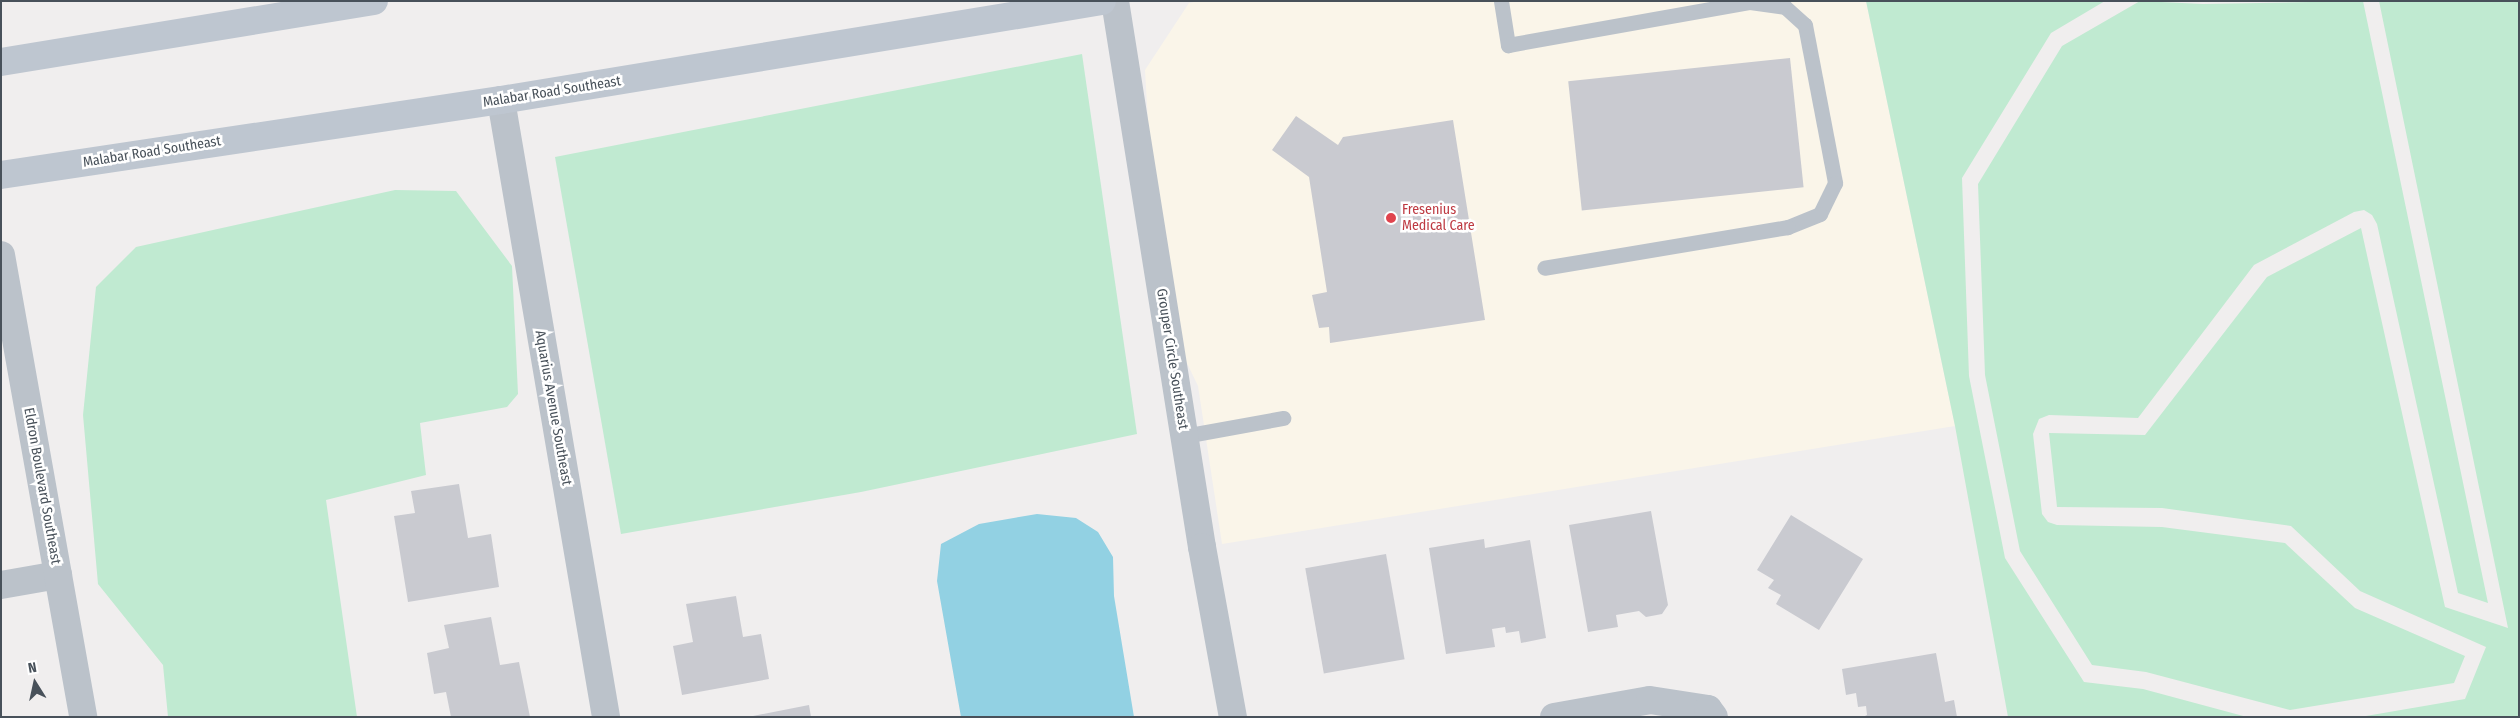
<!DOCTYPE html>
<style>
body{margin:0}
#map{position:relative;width:2520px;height:718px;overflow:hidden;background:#f0eeee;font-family:"Fira Sans Condensed",sans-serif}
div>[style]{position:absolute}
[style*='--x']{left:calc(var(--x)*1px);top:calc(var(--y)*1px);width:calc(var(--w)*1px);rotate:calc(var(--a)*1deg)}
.commercial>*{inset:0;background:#faf5e9}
.green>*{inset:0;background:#c0ead1}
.water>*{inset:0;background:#92d1e3}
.building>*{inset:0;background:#c9cad0;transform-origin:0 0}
.service>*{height:15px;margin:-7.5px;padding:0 7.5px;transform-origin:7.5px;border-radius:7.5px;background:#bbc2ca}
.minor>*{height:28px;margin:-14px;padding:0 14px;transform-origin:14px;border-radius:14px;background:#bbc2ca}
.tertiary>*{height:28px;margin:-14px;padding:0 14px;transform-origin:14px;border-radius:14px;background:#bbc2ca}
.secondary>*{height:28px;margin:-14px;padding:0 14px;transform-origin:14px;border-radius:14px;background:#bec6d0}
.dots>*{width:14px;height:14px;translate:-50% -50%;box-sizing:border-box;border:2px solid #fff;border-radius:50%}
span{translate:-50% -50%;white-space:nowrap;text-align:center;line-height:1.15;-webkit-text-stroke:5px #fff;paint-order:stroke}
.street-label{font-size:14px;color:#48515a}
.health-label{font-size:14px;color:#be3a42}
.left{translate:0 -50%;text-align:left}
.frame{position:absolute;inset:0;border:2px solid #48515a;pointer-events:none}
.north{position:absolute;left:10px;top:658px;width:50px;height:50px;-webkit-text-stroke:4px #fff;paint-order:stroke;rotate:350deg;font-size:14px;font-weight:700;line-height:20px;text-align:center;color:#48515a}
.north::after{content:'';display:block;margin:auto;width:18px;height:22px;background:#48515a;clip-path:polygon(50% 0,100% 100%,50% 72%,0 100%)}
</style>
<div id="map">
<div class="commercial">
<i style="clip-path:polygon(1199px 1px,1866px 1px,1955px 426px,1222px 544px,1198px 386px,1185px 359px,1149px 139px,1145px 70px,1189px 3px)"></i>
</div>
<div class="green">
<i style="clip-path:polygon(1866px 1px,2105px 1px,2051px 33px,1962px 178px,1969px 376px,2005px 558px,2084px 682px,2143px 689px,2247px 717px,2008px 717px,1955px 426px)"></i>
<i style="clip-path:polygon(2140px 1px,2203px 4px,2363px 1px,2488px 603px,2458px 593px,2377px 224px,2372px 215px,2364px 210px,2354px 212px,2254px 265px,2138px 418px,2049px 415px,2039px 419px,2033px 434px,2042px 514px,2048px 522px,2057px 525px,2162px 527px,2285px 543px,2355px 608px,2465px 656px,2454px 683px,2290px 710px,2146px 672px,2092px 665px,2020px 551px,1985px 375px,1978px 184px,2062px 46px)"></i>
<i style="clip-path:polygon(2379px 1px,2519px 1px,2519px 717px,2360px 717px,2465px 699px,2486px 647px,2360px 591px,2291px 526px,2162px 508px,2057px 507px,2049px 433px,2145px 435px,2267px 277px,2361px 228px,2445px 607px,2508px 628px)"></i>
<i style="clip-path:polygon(1082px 54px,1137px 434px,861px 492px,621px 534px,555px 157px)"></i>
<i style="clip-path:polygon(395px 190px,456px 191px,512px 266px,518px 394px,507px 407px,420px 423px,426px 475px,326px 500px,357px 717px,168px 717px,163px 665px,98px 584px,83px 415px,96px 287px,136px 247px)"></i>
</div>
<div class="water">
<i style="clip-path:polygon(1037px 514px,1076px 518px,1098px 532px,1113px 557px,1114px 596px,1134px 717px,961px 717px,937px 581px,941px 544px,979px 524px)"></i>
</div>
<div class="building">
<i style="left:1790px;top:58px;width:130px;height:223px;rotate:84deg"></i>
<i style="clip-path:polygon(1296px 116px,1338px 145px,1343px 137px,1453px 120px,1485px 320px,1330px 343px,1329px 327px,1319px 328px,1312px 295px,1327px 292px,1309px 177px,1272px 150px)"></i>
<i style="clip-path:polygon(459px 484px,468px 538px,491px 534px,499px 587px,408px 602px,394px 516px,415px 513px,411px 491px)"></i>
<i style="clip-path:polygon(1651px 511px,1668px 605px,1662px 614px,1646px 617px,1639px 611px,1616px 615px,1618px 627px,1588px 632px,1569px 525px)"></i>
<i style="clip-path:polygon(1791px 515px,1863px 559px,1819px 630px,1776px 604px,1781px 595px,1768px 588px,1774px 580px,1757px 570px)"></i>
<i style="clip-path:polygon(1484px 539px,1485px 548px,1530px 540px,1546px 638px,1521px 643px,1519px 631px,1506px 633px,1505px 627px,1492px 629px,1495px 647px,1446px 654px,1429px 548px)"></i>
<i style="left:1386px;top:554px;width:107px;height:82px;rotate:80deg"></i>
<i style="clip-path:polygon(736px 596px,743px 637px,761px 634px,769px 679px,682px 695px,673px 646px,693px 642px,686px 604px)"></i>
<i style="clip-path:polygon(491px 617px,500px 665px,519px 662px,530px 717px,451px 717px,446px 692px,434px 694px,427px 653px,449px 648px,444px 625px)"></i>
<i style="clip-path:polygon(1936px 653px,1945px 702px,1954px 700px,1957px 717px,1863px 717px,1867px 715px,1866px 706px,1858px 707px,1856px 693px,1846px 695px,1842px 669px)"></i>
<i style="clip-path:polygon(809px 705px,811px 717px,754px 717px,753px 716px)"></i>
</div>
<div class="service">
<i style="--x:1501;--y:1;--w:45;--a:81"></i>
<i style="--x:1508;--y:45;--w:246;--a:-10.1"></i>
<i style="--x:1750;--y:2;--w:35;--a:8"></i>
<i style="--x:1785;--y:7;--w:27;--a:42"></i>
<i style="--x:1805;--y:25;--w:161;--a:79.2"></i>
<i style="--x:1835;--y:183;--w:34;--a:116"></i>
<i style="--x:1820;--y:214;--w:35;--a:158"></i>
<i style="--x:1788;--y:227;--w:247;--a:170.5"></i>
<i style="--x:1184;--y:436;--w:101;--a:-10.3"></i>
</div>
<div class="minor">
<i style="--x:1115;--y:1;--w:553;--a:80.95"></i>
<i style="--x:1202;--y:547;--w:173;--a:79.7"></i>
<i style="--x:501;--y:100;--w:626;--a:80.34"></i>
<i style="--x:1;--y:585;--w:58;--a:-10"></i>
<i style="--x:1554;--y:717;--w:97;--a:-10"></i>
<i style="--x:1650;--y:700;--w:59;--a:8.8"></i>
<i style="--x:1708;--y:709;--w:10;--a:53"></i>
</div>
<div class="tertiary">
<i style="--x:1;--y:255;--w:469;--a:79.9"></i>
</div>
<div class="secondary">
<i style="--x:1;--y:62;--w:378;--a:-9.3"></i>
<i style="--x:1;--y:175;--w:506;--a:-8.53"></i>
<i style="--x:501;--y:100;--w:609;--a:-9.35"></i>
</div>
<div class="dots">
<i style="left:1391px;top:218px;background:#e0444e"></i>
</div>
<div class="street-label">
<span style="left:552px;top:92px;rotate:-9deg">Malabar Road Southeast</span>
<span style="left:152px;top:152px;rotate:-9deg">Malabar Road Southeast</span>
<span style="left:1172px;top:359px;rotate:81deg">Grouper Circle Southeast</span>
<span style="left:553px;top:408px;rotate:80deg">Aquarius Avenue Southeast</span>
<span style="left:42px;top:486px;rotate:80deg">Eldron Boulevard Southeast</span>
</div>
<div class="health-label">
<span class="left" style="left:1402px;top:218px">Fresenius<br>Medical Care</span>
</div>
<div class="frame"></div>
<div class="north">N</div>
</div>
